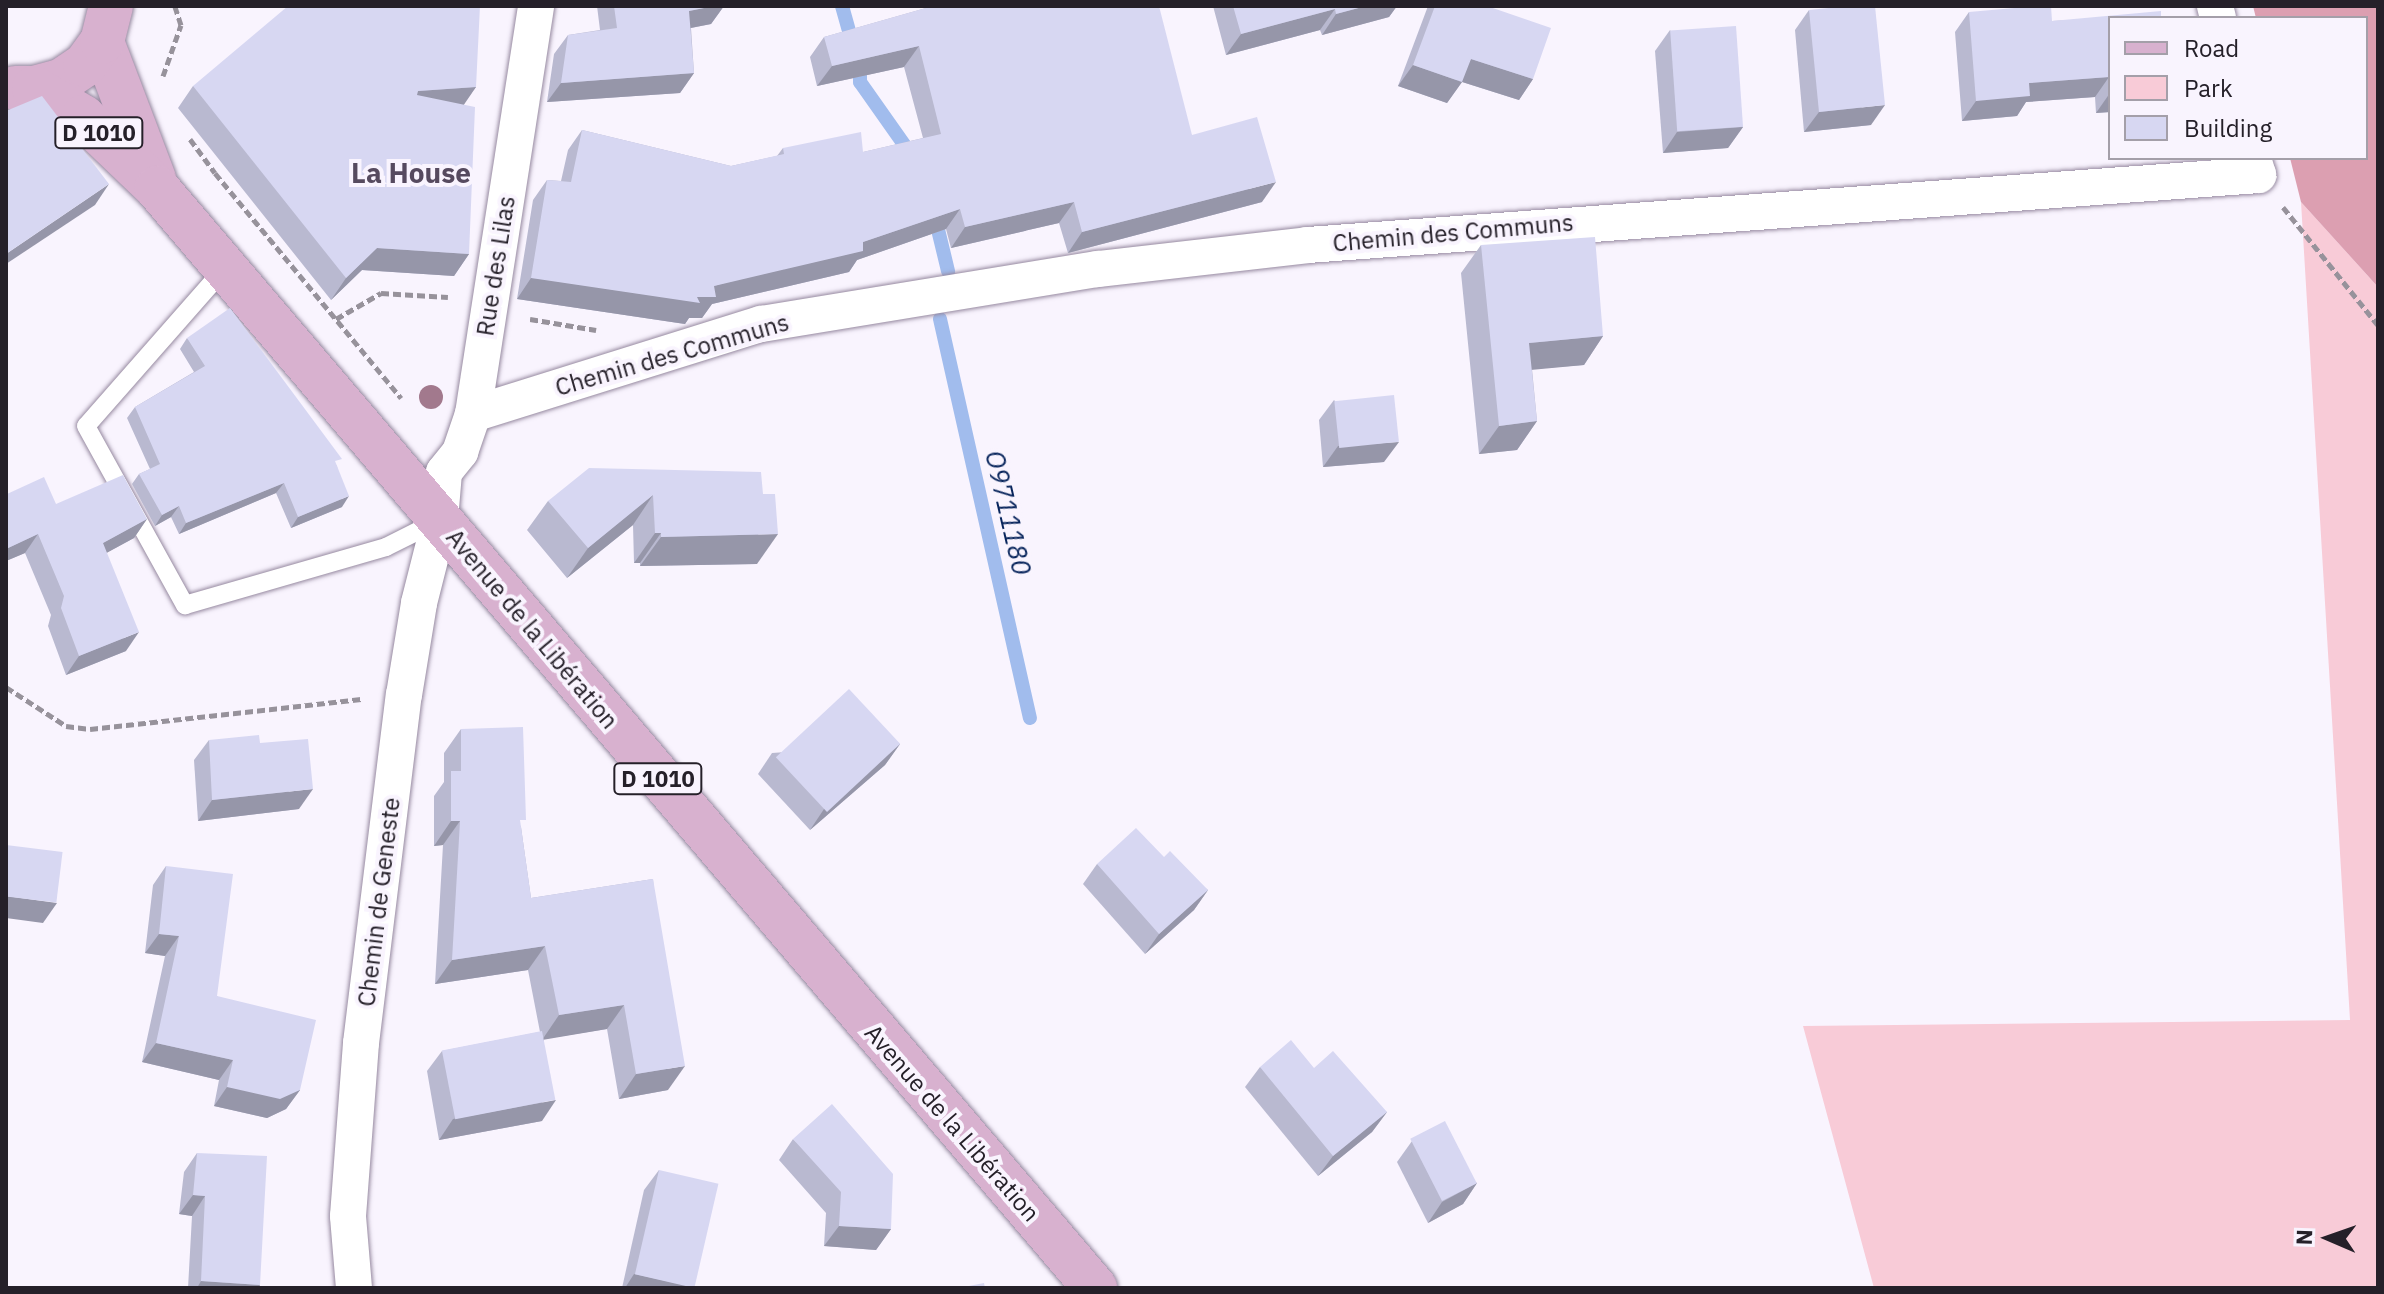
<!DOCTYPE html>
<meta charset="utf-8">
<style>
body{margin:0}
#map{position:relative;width:2384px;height:1294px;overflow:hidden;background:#f9f4fe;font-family:"IBM Plex Sans",sans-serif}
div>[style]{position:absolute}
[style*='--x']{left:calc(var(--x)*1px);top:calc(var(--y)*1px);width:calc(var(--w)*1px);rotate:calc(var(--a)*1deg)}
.green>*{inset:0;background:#f8cbd7}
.forest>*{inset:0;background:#dc9fb1}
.stream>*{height:14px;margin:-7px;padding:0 7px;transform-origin:7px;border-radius:7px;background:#a1bced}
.path>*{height:5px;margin-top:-2.5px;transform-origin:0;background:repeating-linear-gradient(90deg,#97929b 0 8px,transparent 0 12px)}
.roads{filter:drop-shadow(0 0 2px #9689a0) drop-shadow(0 0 2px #9689a0)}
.lane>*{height:18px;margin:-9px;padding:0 9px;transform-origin:9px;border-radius:9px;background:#fff}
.street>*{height:36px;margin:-18px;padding:0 18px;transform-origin:18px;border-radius:18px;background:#fff}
.primary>*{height:44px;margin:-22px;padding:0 22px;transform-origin:22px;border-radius:22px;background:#d8b1cf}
.trees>*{width:24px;height:24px;margin:-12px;border-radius:50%;background:#a2798d}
.wall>*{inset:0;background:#b9b9d0}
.shaded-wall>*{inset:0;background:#9696a9}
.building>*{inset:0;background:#d7d7f2;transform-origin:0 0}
span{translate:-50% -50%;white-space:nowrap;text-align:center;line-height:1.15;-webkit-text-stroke:8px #f9f4fe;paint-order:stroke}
.shield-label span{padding:2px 6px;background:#f9f4fe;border:2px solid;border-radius:6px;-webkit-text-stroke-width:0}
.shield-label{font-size:22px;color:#252029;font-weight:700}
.street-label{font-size:24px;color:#252029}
.water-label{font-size:26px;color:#08255c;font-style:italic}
.quarter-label{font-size:28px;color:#564a5f;font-weight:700}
.frame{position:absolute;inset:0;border:8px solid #252029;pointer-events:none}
.legend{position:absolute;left:2108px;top:16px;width:260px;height:144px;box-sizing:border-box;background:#f9f4fe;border:2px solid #a49fa9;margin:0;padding:10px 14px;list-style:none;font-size:24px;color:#252029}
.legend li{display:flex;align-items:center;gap:16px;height:40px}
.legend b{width:40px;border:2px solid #a49fa9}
.north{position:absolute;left:2288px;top:1198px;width:80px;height:80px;-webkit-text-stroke:6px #f9f4fe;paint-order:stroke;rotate:272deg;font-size:22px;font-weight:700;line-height:32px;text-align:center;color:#252029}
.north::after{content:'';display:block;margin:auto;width:28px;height:36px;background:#252029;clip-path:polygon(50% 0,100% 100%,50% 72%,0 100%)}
</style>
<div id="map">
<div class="green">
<i style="clip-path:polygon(2301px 202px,2378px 287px,2378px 1288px,1874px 1288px,1803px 1026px,2350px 1020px)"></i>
</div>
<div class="forest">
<i style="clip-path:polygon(2253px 6px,2378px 6px,2378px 287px,2301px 202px,2290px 158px,2366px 158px,2366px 18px,2256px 18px)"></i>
</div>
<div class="stream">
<i style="--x:842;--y:6;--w:66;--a:74.3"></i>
<i style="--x:860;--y:70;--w:12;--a:90"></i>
<i style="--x:860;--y:82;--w:92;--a:54.8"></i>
<i style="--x:934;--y:213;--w:60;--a:76.4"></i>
<i style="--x:940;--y:319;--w:409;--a:77.3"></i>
</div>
<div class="path">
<i style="--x:163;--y:76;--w:54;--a:-70.6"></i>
<i style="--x:181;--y:25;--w:20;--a:-108"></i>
<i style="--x:190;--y:139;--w:42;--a:53.7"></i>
<i style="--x:215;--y:173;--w:292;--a:50.4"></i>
<i style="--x:2283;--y:207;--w:151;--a:51.2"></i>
<i style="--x:336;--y:319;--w:52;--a:-30"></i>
<i style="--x:381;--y:293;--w:67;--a:3.4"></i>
<i style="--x:530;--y:319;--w:67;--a:9.5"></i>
<i style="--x:6;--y:687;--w:72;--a:33"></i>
<i style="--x:66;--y:726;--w:24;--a:7"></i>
<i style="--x:90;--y:729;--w:275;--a:-6.3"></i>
</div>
<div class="roads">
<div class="lane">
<i style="--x:225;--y:268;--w:210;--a:131.3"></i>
<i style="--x:86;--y:426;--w:205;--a:61.1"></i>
<i style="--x:185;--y:605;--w:209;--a:-16.1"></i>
<i style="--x:386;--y:547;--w:60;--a:-26.6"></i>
</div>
<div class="street">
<i style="--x:2215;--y:6;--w:12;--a:76"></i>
<i style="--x:473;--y:414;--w:302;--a:-17.4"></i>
<i style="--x:761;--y:324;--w:341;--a:-9.3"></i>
<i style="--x:1098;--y:269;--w:211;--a:-6.5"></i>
<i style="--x:1308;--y:245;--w:953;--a:-4.21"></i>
<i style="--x:2258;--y:175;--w:18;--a:-106"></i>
<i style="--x:354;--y:1288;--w:72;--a:-94.8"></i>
<i style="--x:348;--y:1216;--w:173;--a:-85.7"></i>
<i style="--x:361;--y:1043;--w:351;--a:-83"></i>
<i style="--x:404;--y:695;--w:93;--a:-80.7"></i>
<i style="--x:419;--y:603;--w:86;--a:-75.8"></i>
<i style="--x:440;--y:520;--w:48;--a:-85.2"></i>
<i style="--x:444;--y:472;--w:26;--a:-51"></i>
<i style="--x:460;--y:452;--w:40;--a:-71.1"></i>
<i style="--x:473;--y:414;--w:413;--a:-81.2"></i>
</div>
<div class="primary">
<i style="--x:102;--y:42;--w:147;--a:69.2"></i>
<i style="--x:15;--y:88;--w:19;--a:0"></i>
<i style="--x:34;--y:88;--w:28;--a:-15"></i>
<i style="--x:61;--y:81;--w:29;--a:-34"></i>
<i style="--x:85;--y:65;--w:29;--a:-54"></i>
<i style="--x:102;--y:42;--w:37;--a:-76"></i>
<i style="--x:34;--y:88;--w:57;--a:30.6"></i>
<i style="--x:83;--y:117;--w:103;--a:43.8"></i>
<i style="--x:157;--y:188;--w:1446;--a:49.54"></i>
</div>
</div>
<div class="trees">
<i style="left:431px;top:397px"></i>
</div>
<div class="wall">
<i style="clip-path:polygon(597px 6px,724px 6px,711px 24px,691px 28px,694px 73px,680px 93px,547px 102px,554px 54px,568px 35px,600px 30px)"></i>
<i style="clip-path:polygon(933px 6px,1192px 135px,1262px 202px,1068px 253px,1059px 223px,951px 248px,946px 229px,857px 260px,849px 272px,712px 304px,702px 318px,689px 318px,685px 324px,517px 299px,533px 200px,547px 180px,561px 181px,568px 150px,582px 130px,731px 166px,777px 156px,783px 148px,863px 152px,923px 138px,904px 67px,817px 86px,810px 57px,824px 37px)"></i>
<i style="clip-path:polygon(1213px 6px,1397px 6px,1389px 17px,1322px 35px,1320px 30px,1226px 55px)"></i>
<i style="clip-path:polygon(1428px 6px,1487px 6px,1533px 79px,1519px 100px,1462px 82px,1447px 103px,1398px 86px)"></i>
<i style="clip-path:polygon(1809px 10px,1871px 125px,1804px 132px,1795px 30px)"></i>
<i style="clip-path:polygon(1969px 12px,2052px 21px,2110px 18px,2110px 112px,2096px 113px,2095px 97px,2026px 102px,2017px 116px,1962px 121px,1955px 32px)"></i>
<i style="clip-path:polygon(1670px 30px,1743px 127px,1728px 148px,1663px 153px,1655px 51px)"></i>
<i style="clip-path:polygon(193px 86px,476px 87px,463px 104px,469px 254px,454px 276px,362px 270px,331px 300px,178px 108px)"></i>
<i style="clip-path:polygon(1481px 245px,1603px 336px,1584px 365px,1532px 369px,1537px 421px,1517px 450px,1479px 454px,1461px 273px)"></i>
<i style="clip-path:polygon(187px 338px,337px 466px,342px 507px,291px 528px,276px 493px,179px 534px,171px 517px,155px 526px,132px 484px,139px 474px,150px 469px,127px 418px,135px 407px,194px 372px,180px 349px)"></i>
<i style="clip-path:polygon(1334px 400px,1384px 462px,1323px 467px,1319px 420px)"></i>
<i style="clip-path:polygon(761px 472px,757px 564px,640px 566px,640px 563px,634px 563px,633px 525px,567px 578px,527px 530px,548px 501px)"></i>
<i style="clip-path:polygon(6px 492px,7px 494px,56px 504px,147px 519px,134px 538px,106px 553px,126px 651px,66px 675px,48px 626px,51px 615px,25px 553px,6px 561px)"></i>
<i style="clip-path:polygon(461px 729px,521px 827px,531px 898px,653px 879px,668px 1090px,619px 1099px,607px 1029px,544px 1039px,542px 1121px,439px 1140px,427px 1071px,442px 1051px,540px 1032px,528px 970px,435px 984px,443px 845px,434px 846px,434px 796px,444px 782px,444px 753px)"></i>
<i style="clip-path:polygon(209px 740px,260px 743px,299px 809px,198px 821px,194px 760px)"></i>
<i style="clip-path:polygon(900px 744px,885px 765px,810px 830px,758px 774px,772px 753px)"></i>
<i style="clip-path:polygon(1164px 857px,1208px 890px,1194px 910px,1145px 954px,1083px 884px,1097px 864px)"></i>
<i style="clip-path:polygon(166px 866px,217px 996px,300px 1090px,286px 1109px,267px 1118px,214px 1106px,219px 1080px,142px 1062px,165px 956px,145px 953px,153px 885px)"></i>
<i style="clip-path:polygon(1260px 1067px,1387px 1112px,1372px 1132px,1318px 1176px,1245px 1087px)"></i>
<i style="clip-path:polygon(793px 1139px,891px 1229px,876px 1250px,824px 1246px,826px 1213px,779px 1160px)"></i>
<i style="clip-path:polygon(1412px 1141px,1477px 1183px,1463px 1204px,1428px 1223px,1397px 1162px)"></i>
<i style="clip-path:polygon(197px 1153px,260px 1285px,258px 1288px,188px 1288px,192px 1216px,179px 1214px,184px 1172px)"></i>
<i style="clip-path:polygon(659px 1170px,693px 1288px,622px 1288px,644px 1190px)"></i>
</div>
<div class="shaded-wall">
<i style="clip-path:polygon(714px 6px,724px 6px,711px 24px,675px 31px,689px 11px)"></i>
<i style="clip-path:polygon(1366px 6px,1397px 6px,1389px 17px,1322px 35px,1336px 14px)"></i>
<i style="clip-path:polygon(1335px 9px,1320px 30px,1226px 55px,1241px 34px)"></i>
<i style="clip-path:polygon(919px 46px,904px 67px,817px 86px,832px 66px)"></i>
<i style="clip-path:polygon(1471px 59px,1533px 79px,1519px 100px,1456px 80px)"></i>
<i style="clip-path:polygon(1413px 65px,1462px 82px,1447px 103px,1398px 86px)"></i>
<i style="clip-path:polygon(694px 73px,680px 93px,547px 102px,561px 83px)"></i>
<i style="clip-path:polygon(2109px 77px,2095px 97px,2026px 102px,2017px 116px,1962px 121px,1976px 101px,2029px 83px)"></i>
<i style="clip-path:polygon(476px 87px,461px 109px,402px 113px,418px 91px)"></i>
<i style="clip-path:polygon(2110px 93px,2110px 112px,2096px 113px)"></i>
<i style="clip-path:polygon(1885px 105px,1871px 125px,1804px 132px,1819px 112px)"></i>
<i style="clip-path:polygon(1743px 127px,1728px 148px,1663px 153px,1677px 132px)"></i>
<i style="clip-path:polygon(1276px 182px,1262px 202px,1068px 253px,1082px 232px)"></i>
<i style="clip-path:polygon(109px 184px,95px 205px,6px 264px,6px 254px)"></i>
<i style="clip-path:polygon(1074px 202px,1059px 223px,951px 248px,965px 227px)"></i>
<i style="clip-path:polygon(960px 209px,946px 229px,857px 260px,849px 272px,712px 304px,702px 318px,689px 318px,685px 324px,517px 299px,531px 278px,714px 286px,863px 242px)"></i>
<i style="clip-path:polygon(377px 248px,469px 254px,454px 276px,362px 270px,331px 300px,346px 278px)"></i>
<i style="clip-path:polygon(1603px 336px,1584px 365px,1509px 372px,1529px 343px)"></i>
<i style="clip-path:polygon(1537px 421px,1517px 450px,1479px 454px,1499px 426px)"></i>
<i style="clip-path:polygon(1399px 442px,1384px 462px,1323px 467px,1338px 446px)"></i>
<i style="clip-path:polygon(284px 483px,276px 493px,179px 534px,186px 523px)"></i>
<i style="clip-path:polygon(653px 495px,633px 525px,567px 578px,588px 548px)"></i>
<i style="clip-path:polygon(349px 496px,342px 507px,291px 528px,298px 517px)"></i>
<i style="clip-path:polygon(179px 506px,171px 517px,155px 526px,162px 515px)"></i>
<i style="clip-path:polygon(147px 519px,134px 538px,90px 562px,103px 543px)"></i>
<i style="clip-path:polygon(655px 533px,661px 533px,640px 563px,634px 563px)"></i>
<i style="clip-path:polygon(38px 534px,25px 553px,6px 561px,6px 549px)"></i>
<i style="clip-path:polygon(778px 534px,757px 564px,640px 566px,661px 537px)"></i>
<i style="clip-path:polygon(139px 632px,126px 651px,66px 675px,79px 656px)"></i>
<i style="clip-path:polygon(900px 744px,885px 765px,810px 830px,824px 809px)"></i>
<i style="clip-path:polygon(313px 789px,299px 809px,198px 821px,212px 800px)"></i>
<i style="clip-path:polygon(451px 821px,460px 821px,443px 845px,434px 846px)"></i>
<i style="clip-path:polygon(1208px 890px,1194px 910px,1145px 954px,1159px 934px)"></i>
<i style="clip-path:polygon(6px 896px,57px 903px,43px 923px,6px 918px)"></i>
<i style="clip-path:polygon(159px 934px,179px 936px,165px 956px,145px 953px)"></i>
<i style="clip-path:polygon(545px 946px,528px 970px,435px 984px,452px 960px)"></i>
<i style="clip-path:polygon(624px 1005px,607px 1029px,542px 1040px,559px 1015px)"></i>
<i style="clip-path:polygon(156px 1043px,233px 1060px,219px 1080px,142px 1062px)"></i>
<i style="clip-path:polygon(685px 1066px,668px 1090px,619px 1099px,636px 1074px)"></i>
<i style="clip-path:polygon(227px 1087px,300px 1090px,286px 1109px,267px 1118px,214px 1106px)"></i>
<i style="clip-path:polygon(556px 1100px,542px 1121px,439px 1140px,453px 1119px)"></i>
<i style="clip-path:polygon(1387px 1112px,1372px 1132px,1318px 1176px,1333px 1156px)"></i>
<i style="clip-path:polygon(1477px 1183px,1463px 1204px,1428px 1223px,1442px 1202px)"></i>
<i style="clip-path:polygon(193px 1195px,205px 1196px,192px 1216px,179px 1214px)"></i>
<i style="clip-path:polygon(839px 1226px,891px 1229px,876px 1250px,824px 1246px)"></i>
<i style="clip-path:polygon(634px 1274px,694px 1287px,693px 1288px,625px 1288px)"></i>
<i style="clip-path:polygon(201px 1281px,260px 1285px,258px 1288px,197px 1288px)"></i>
</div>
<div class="building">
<i style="clip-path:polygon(288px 6px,480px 6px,476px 87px,418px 91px,417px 95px,475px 107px,469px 254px,377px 248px,346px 278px,193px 86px)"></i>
<i style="clip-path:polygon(614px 6px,714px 6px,689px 11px,694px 73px,561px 83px,568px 35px,617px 28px)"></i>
<i style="clip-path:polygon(933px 6px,1159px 6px,1192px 135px,1257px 117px,1276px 182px,1082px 232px,1074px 202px,965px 227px,960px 209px,863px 242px,863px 251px,714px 286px,716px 297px,697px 297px,700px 303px,531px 278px,547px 180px,571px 182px,582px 130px,731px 166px,784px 154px,783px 148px,861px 132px,863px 152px,941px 134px,919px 46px,832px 66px,824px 37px)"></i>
<i style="clip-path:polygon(1233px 6px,1366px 6px,1336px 14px,1335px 9px,1241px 34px)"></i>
<i style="clip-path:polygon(1435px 6px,1487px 6px,1551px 28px,1533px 79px,1471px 59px,1462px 82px,1413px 65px)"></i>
<i style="clip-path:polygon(1848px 6px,1875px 6px,1885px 105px,1819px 112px,1809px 10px)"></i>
<i style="clip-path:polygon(2037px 6px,2051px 6px,2052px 21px,2161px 11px,2161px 18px,2110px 18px,2110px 93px,2109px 77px,2029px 83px,2030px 96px,1976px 101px,1969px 12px)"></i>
<i style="left:1736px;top:26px;width:101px;height:66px;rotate:86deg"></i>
<i style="clip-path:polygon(42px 96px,109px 184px,6px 254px,6px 111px)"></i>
<i style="clip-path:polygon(1595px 237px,1603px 336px,1529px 343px,1537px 421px,1499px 426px,1481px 245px)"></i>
<i style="clip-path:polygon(230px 308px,342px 459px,335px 461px,349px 496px,298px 517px,284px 483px,186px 523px,179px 506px,162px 515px,139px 474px,160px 464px,135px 407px,205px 366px,187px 338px)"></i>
<i style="left:1394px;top:395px;width:47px;height:60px;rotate:84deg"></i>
<i style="clip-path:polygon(589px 468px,761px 472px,763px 494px,775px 494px,778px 534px,661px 537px,661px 533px,655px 533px,653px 495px,588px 548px,548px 501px)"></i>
<i style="clip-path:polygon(123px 475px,147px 519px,103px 543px,139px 632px,79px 656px,61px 608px,64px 596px,38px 534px,6px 549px,6px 492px,7px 494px,44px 477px,56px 504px)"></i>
<i style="left:849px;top:689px;width:75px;height:100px;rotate:47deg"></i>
<i style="clip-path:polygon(523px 727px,526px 820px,520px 820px,531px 898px,653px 879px,685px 1066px,636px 1074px,624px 1005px,559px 1015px,545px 946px,452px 960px,460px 821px,451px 821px,451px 771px,461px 771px,461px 729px)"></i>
<i style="clip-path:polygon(259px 735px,260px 743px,308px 739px,313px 789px,212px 800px,209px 740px)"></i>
<i style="clip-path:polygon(1136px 828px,1164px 857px,1170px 851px,1208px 890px,1159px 934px,1097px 864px)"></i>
<i style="left:6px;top:845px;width:57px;height:51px;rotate:7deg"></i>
<i style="clip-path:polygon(166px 866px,233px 874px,217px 996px,316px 1020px,300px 1090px,280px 1099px,227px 1087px,233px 1060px,156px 1043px,179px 936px,159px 934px)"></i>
<i style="left:542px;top:1031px;width:70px;height:102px;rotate:79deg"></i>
<i style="clip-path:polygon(1291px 1040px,1314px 1068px,1333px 1051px,1387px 1112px,1333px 1156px,1260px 1067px)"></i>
<i style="clip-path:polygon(832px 1104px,893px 1174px,891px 1229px,839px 1226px,841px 1192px,793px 1139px)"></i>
<i style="left:1445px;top:1121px;width:70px;height:39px;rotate:63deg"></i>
<i style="clip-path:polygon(197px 1153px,267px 1156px,260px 1285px,201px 1281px,205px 1196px,193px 1195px)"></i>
<i style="left:659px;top:1170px;width:61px;height:107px;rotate:13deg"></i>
<i style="clip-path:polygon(984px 1283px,985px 1288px,959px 1288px)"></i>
</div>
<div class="shield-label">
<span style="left:99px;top:133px">D 1010</span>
<span style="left:658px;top:779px">D 1010</span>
</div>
<div class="street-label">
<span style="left:1453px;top:233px;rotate:-5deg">Chemin des Communs</span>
<span style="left:496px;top:266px;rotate:-81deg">Rue des Lilas</span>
<span style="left:672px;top:355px;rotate:-16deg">Chemin des Communs</span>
<span style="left:532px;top:629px;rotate:50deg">Avenue de la Libération</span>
<span style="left:379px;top:902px;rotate:-83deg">Chemin de Geneste</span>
<span style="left:952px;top:1123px;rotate:49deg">Avenue de la Libération</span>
</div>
<div class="water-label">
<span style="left:1008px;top:513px;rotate:77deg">O9711180</span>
</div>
<div class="quarter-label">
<span style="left:411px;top:173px">La House</span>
</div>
<div class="frame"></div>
<ul class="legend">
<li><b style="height:10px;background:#d8b1cf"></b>Road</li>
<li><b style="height:22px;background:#f8cbd7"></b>Park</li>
<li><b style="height:22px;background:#d7d7f2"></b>Building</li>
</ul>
<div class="north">N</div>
</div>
